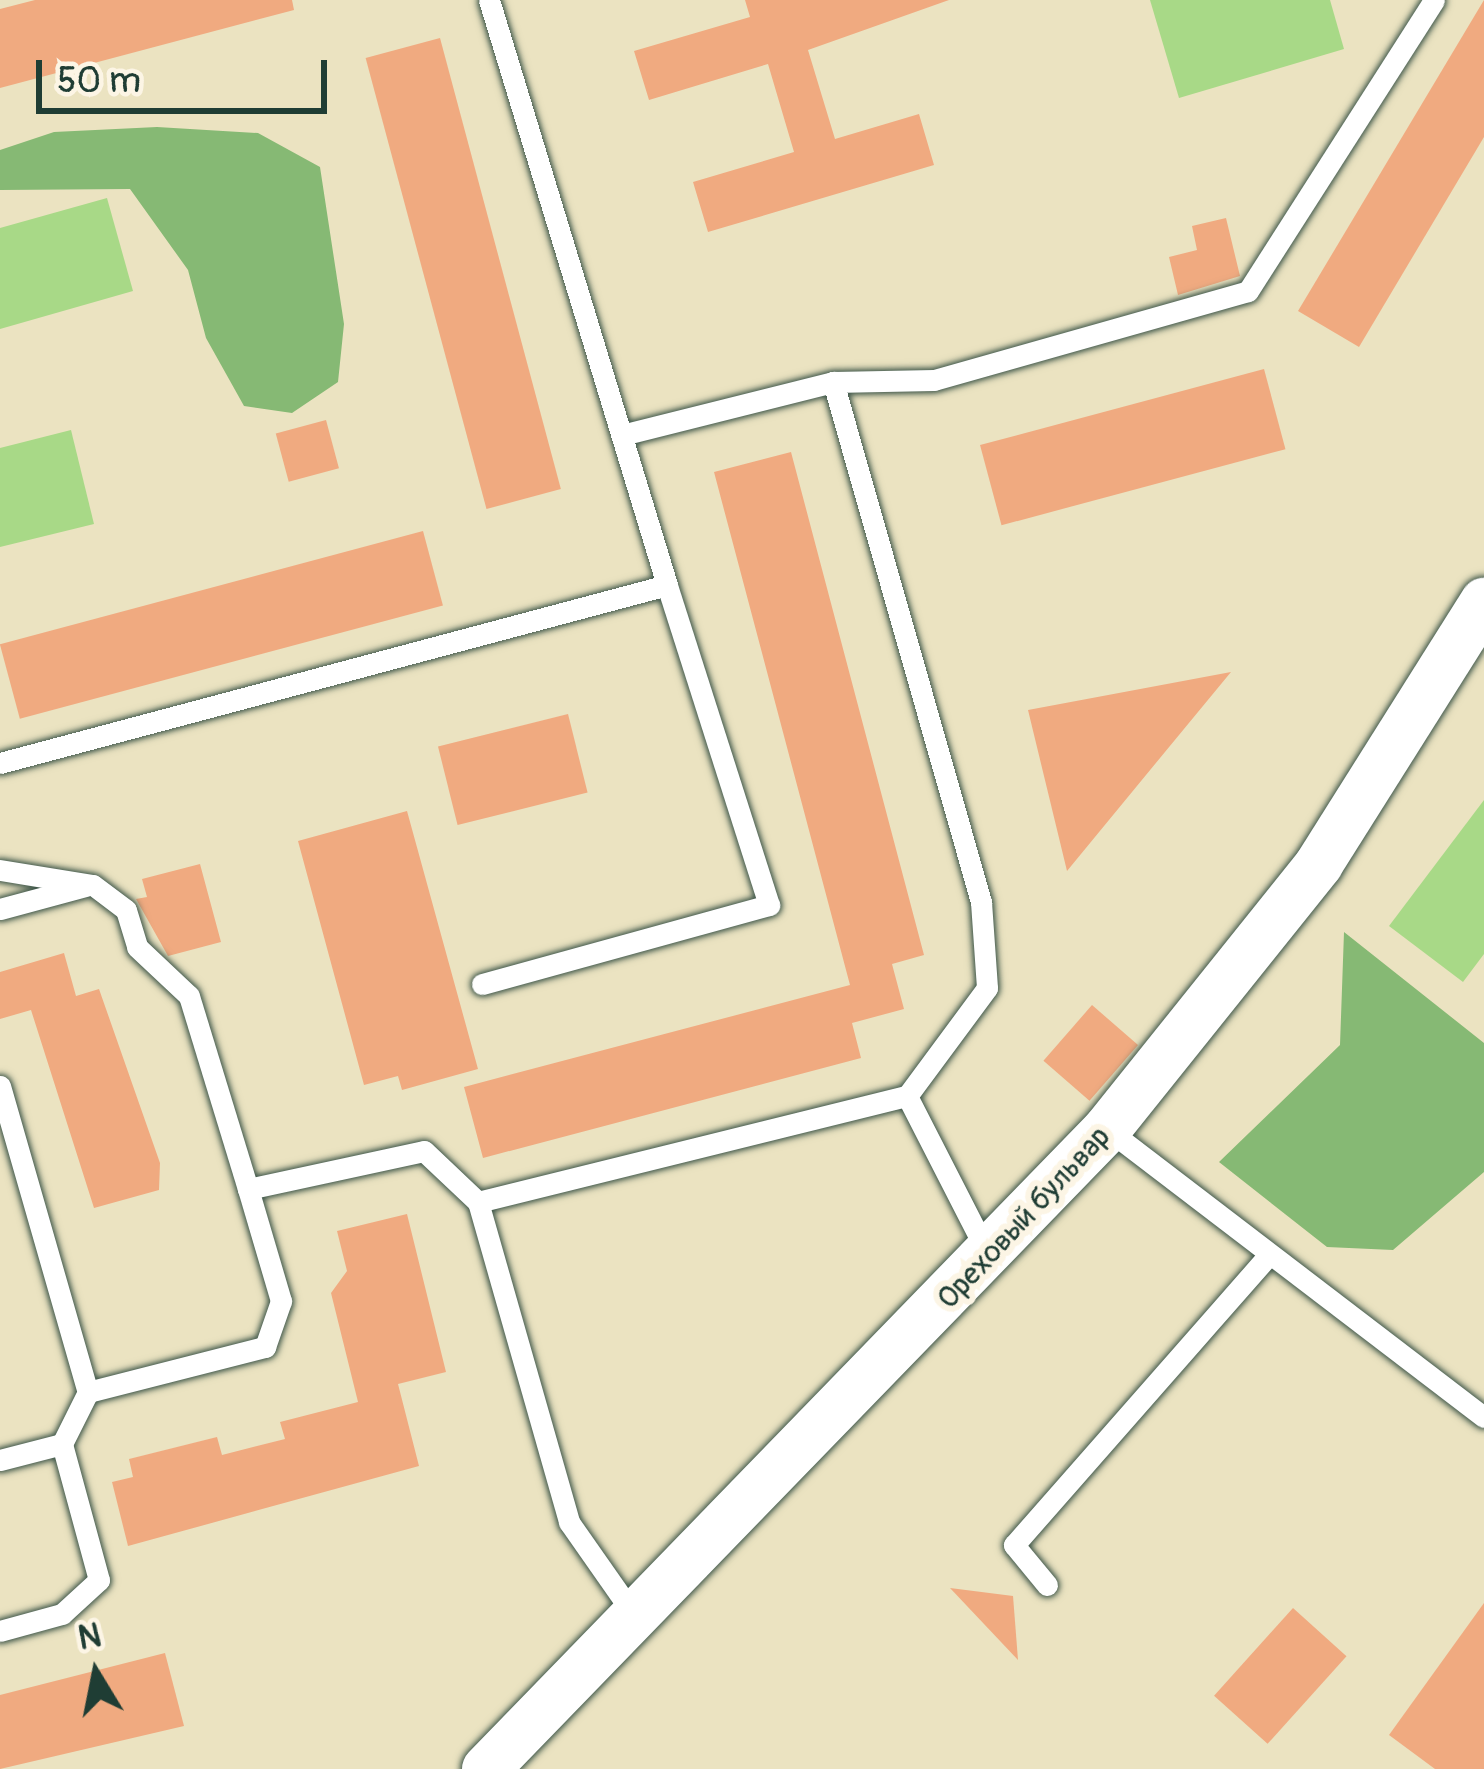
<!DOCTYPE html>
<meta charset="utf-8">
<style>
body{margin:0}
#map{position:relative;width:1484px;height:1769px;overflow:hidden;background:#ebe3c1;font-family:Pangolin,sans-serif}
div>[style]{position:absolute}
[style*='--x']{left:calc(var(--x)*1px);top:calc(var(--y)*1px);width:calc(var(--w)*1px);rotate:calc(var(--a)*1deg)}
.green>*{inset:0;background:#a8d987}
.forest>*{inset:0;background:#86b974}
.building>*{inset:0;background:#f0aa80;transform-origin:0 0}
.roads{filter:drop-shadow(0 0 3px #3e5649) drop-shadow(0 0 3px #3e5649)}
.service>*{height:21px;margin:-10.5px;padding:0 10.5px;transform-origin:10.5px;border-radius:10.5px;background:#fff}
.tertiary>*{height:48px;margin:-24px;padding:0 24px;transform-origin:24px;border-radius:24px;background:#fff}
span{translate:-50% -50%;white-space:nowrap;text-align:center;line-height:1.15;-webkit-text-stroke:12px #fcf5e5;paint-order:stroke}
.street-label{font-size:30px;color:#1f3d34}
.north{position:absolute;left:36px;top:1613px;width:120px;height:120px;-webkit-text-stroke:9px #fcf5e5;paint-order:stroke;rotate:350deg;font-size:33px;font-weight:700;line-height:48px;text-align:center;color:#1f3d34}
.north::after{content:'';display:block;margin:auto;width:42px;height:54px;background:#1f3d34;clip-path:polygon(50% 0,100% 100%,50% 72%,0 100%)}
.scale{position:absolute;left:36px;top:60px;width:291px;height:54px;box-sizing:border-box;border:6px solid #1f3d34;border-top:0;padding-left:15px;font-size:36px;line-height:42px;white-space:nowrap;color:#1f3d34;-webkit-text-stroke:9px #fcf5e5;paint-order:stroke}
</style>
<div id="map">
<div class="green">
<i style="clip-path:polygon(1150px 0,1330px 0,1344px 49px,1179px 98px)"></i>
<i style="clip-path:polygon(107px 198px,133px 291px,0 329px,0 228px)"></i>
<i style="clip-path:polygon(71px 430px,94px 524px,0 547px,0 448px)"></i>
<i style="clip-path:polygon(1484px 800px,1484px 954px,1463px 982px,1389px 926px)"></i>
</div>
<div class="forest">
<i style="clip-path:polygon(157px 127px,258px 133px,320px 167px,344px 324px,338px 382px,292px 413px,244px 406px,206px 338px,188px 270px,130px 189px,0 190px,0 150px,54px 132px)"></i>
<i style="clip-path:polygon(1344px 932px,1484px 1043px,1484px 1172px,1393px 1250px,1327px 1247px,1219px 1162px,1340px 1045px)"></i>
</div>
<div class="building">
<i style="clip-path:polygon(35px 0,292px 0,294px 10px,0 88px,0 9px)"></i>
<i style="clip-path:polygon(745px 0,949px 0,808px 50px,835px 139px,919px 114px,934px 165px,708px 232px,693px 182px,794px 152px,768px 64px,649px 100px,634px 51px,750px 17px)"></i>
<i style="clip-path:polygon(1484px 0,1484px 137px,1359px 347px,1298px 311px)"></i>
<i style="left:440px;top:38px;width:467px;height:77px;rotate:75deg"></i>
<i style="clip-path:polygon(1226px 218px,1240px 276px,1178px 295px,1169px 257px,1197px 250px,1192px 226px)"></i>
<i style="left:1264px;top:369px;width:83px;height:294px;rotate:75deg"></i>
<i style="left:326px;top:420px;width:50px;height:52px;rotate:75deg"></i>
<i style="clip-path:polygon(791px 452px,924px 955px,892px 964px,904px 1009px,852px 1023px,861px 1058px,483px 1158px,464px 1087px,850px 985px,714px 472px)"></i>
<i style="left:423px;top:531px;width:77px;height:438px;rotate:75deg"></i>
<i style="clip-path:polygon(1231px 672px,1146px 775px,1067px 871px,1028px 710px)"></i>
<i style="left:568px;top:714px;width:81px;height:134px;rotate:76deg"></i>
<i style="clip-path:polygon(407px 811px,478px 1069px,402px 1090px,398px 1076px,364px 1085px,298px 841px)"></i>
<i style="clip-path:polygon(200px 864px,221px 942px,168px 956px,136px 899px,147px 897px,142px 879px)"></i>
<i style="clip-path:polygon(64px 953px,76px 996px,99px 989px,160px 1163px,159px 1190px,94px 1208px,31px 1010px,0 1019px,0 972px)"></i>
<i style="left:1092px;top:1005px;width:61px;height:74px;rotate:41deg"></i>
<i style="clip-path:polygon(407px 1214px,446px 1372px,398px 1384px,419px 1466px,128px 1546px,112px 1482px,133px 1477px,129px 1459px,217px 1437px,222px 1455px,285px 1439px,280px 1422px,358px 1402px,331px 1293px,347px 1271px,337px 1231px)"></i>
<i style="clip-path:polygon(950px 1588px,1013px 1596px,1018px 1660px)"></i>
<i style="clip-path:polygon(1484px 1603px,1484px 1769px,1435px 1769px,1389px 1735px)"></i>
<i style="left:1293px;top:1608px;width:72px;height:118px;rotate:42deg"></i>
<i style="clip-path:polygon(165px 1653px,184px 1726px,0 1769px,0 1695px)"></i>
</div>
<div class="roads">
<div class="service">
<i style="--x:833;--y:382;--w:101;--a:-1.1"></i>
<i style="--x:934;--y:380;--w:326;--a:-15.8"></i>
<i style="--x:1248;--y:291;--w:345;--a:-57.4"></i>
<i style="--x:622;--y:435;--w:218;--a:-14.1"></i>
<i style="--x:833;--y:382;--w:541;--a:74.11"></i>
<i style="--x:981;--y:902;--w:86;--a:86"></i>
<i style="--x:987;--y:988;--w:134;--a:126.5"></i>
<i style="--x:907;--y:1096;--w:175;--a:62.9"></i>
<i style="--x:0;--y:763;--w:690;--a:-14.94"></i>
<i style="--x:667;--y:585;--w:611;--a:-106.92"></i>
<i style="--x:0;--y:870;--w:94;--a:9.2"></i>
<i style="--x:93;--y:885;--w:41;--a:37.1"></i>
<i style="--x:126;--y:910;--w:39;--a:73"></i>
<i style="--x:137;--y:947;--w:71;--a:43.3"></i>
<i style="--x:189;--y:996;--w:202;--a:73"></i>
<i style="--x:248;--y:1189;--w:180;--a:-12.2"></i>
<i style="--x:424;--y:1151;--w:74;--a:43.4"></i>
<i style="--x:478;--y:1202;--w:333;--a:74.1"></i>
<i style="--x:569;--y:1522;--w:113;--a:55"></i>
<i style="--x:0;--y:909;--w:89;--a:-15"></i>
<i style="--x:482;--y:984;--w:298;--a:-15.4"></i>
<i style="--x:769;--y:905;--w:336;--a:-107.7"></i>
<i style="--x:0;--y:1086;--w:318;--a:74"></i>
<i style="--x:88;--y:1392;--w:58;--a:116.6"></i>
<i style="--x:62;--y:1444;--w:141;--a:74.8"></i>
<i style="--x:99;--y:1580;--w:50;--a:137.4"></i>
<i style="--x:62;--y:1614;--w:64;--a:164.7"></i>
<i style="--x:1107;--y:1129;--w:474;--a:37.4"></i>
<i style="--x:478;--y:1202;--w:442;--a:-13.9"></i>
<i style="--x:88;--y:1392;--w:183;--a:-14.3"></i>
<i style="--x:265;--y:1347;--w:49;--a:-70.8"></i>
<i style="--x:281;--y:1301;--w:117;--a:-106.4"></i>
<i style="--x:0;--y:1460;--w:64;--a:-14.5"></i>
<i style="--x:1047;--y:1585;--w:52;--a:-129.5"></i>
<i style="--x:1014;--y:1545;--w:381;--a:-48.7"></i>
</div>
<div class="tertiary">
<i style="--x:486;--y:1769;--w:892;--a:-45.86"></i>
<i style="--x:1107;--y:1129;--w:339;--a:-51.3"></i>
<i style="--x:1319;--y:864;--w:310;--a:-57.8"></i>
</div>
</div>
<div class="street-label">
<span style="left:1024px;top:1218px;rotate:-47deg">Ореховый бульвар</span>
</div>
<div class="north">N</div>
<div class="scale">50 m</div>
</div>
